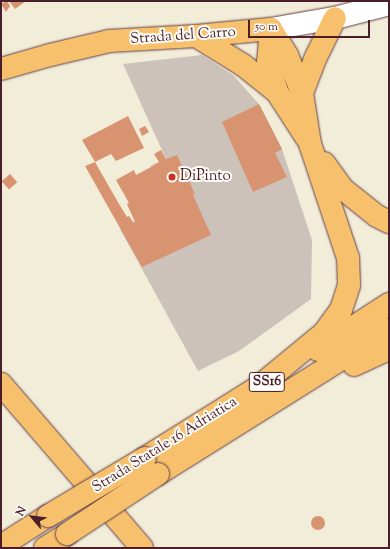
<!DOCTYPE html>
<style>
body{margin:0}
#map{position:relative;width:390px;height:549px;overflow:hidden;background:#f2edd8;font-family:"Sorts Mill Goudy",serif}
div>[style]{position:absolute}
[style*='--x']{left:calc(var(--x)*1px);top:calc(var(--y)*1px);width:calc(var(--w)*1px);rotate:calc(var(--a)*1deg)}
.industrial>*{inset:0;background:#ccc2b9}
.building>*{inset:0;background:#d89470;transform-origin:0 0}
.round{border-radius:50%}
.roads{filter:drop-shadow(0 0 1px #633e45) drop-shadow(0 0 1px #633e45)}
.minor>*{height:22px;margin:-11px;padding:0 11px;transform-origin:11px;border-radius:11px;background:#fff}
.major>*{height:22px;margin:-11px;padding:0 11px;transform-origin:11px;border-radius:11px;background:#f7c06c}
.highway>*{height:22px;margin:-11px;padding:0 11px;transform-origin:11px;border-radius:11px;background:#f7c06c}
.bridges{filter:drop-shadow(0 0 1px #633e45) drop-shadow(0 0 1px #633e45)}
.highway-bridge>*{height:22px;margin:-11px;padding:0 11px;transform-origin:11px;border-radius:11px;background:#f7c06c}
.dots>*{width:11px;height:11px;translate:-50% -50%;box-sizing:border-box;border:2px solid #fdfcf7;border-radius:50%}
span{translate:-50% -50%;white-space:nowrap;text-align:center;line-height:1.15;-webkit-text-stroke:4px #fdfcf7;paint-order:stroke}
.shield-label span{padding:1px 3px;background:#fdfcf7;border:1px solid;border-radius:3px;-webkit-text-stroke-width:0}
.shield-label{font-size:14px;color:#4a1f2b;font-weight:700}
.street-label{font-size:15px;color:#4a1f2b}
.poi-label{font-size:15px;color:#4a1f2b}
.left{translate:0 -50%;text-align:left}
.frame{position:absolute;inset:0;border:2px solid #4a1f2b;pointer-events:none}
.north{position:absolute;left:12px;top:497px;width:40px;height:40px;-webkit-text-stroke:3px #fdfcf7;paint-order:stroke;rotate:298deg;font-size:11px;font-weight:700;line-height:16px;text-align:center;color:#4a1f2b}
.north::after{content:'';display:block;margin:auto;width:14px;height:18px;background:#4a1f2b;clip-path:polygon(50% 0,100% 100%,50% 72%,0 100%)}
.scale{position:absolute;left:248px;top:20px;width:122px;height:18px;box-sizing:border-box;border:2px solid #4a1f2b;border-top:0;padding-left:5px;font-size:12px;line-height:14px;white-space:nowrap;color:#4a1f2b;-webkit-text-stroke:3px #fdfcf7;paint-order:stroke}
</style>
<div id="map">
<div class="industrial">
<i style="clip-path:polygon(202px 55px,234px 76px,259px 104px,282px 149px,312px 240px,311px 299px,239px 351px,198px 371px,120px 229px,135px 221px,127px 204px,129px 203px,126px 196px,152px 165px,166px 159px,123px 64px)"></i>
</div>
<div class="building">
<i style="clip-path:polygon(7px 1px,10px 6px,6px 12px,1px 4px)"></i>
<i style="clip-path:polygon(9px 1px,26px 1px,15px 9px)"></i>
<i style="clip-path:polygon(259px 104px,282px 149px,275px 153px,287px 177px,253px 192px,222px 122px)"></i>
<i style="clip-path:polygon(128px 116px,144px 148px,116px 161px,111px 154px,95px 162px,82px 140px)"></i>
<i style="clip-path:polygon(145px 126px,149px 132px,142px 136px,139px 129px)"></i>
<i style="clip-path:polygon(161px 150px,166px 159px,177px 155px,195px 194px,193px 195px,211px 235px,142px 267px,85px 166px,95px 162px,119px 204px,127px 217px,129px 216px,133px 222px,135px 222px,127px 204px,129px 203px,116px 180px,134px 170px,136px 175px,153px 166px,159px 162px,154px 154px)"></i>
<i style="left:10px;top:174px;width:11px;height:11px;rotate:49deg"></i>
<i class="round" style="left:311px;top:516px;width:14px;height:14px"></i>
</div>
<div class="roads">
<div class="minor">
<i style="--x:271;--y:29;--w:65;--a:-9.8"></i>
<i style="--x:335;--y:18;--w:56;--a:-14.5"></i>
</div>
<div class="major">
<i style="--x:1;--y:69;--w:51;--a:-15.9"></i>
<i style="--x:50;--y:55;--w:61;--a:-13.3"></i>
<i style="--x:109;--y:41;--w:87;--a:-3.3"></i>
<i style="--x:196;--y:36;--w:75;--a:-5.3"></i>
<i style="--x:1;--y:384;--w:216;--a:49.3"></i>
</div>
<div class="highway">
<i style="--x:271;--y:29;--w:33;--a:95"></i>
<i style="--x:268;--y:62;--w:31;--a:73"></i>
<i style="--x:277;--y:92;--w:54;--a:57.2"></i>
<i style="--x:196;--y:36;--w:55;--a:31.7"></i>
<i style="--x:243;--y:65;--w:43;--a:38.5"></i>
<i style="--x:302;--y:93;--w:39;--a:-69"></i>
<i style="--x:316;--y:57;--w:43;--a:-64"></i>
<i style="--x:324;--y:163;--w:32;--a:54"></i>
<i style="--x:343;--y:189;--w:43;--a:38.5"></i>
<i style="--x:377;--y:216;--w:13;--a:27"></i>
<i style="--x:318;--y:350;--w:85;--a:-32.9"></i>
<i style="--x:354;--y:365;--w:38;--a:-25"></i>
<i style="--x:256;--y:389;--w:88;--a:-39.5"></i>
<i style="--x:324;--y:333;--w:29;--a:-54"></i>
<i style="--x:341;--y:310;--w:26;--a:-72"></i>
<i style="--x:349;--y:285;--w:27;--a:-92"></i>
<i style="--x:348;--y:258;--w:120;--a:-108.4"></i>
<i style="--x:310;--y:144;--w:52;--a:-98.9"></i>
<i style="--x:302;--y:93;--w:41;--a:-111.5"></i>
<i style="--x:287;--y:55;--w:31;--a:-122"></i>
<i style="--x:145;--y:458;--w:145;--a:-32"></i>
<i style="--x:158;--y:474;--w:273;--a:-32.1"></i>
<i style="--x:1;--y:546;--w:56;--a:-32.6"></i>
<i style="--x:45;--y:548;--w:26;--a:-32"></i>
</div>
</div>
<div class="bridges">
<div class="highway-bridge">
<i style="--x:48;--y:516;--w:113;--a:-30.9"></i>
<i style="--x:67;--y:534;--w:109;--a:-33.4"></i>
</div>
</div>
<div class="dots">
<i style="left:172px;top:177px;background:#c8321e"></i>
</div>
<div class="shield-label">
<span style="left:267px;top:382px">SS16</span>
</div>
<div class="street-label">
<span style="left:183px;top:36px;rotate:-4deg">Strada del Carro</span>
<span style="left:165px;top:445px;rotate:-32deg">Strada Statale 16 Adriatica</span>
</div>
<div class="poi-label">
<span class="left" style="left:180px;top:177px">DiPinto</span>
</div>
<div class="frame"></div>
<div class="north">N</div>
<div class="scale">50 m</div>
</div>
